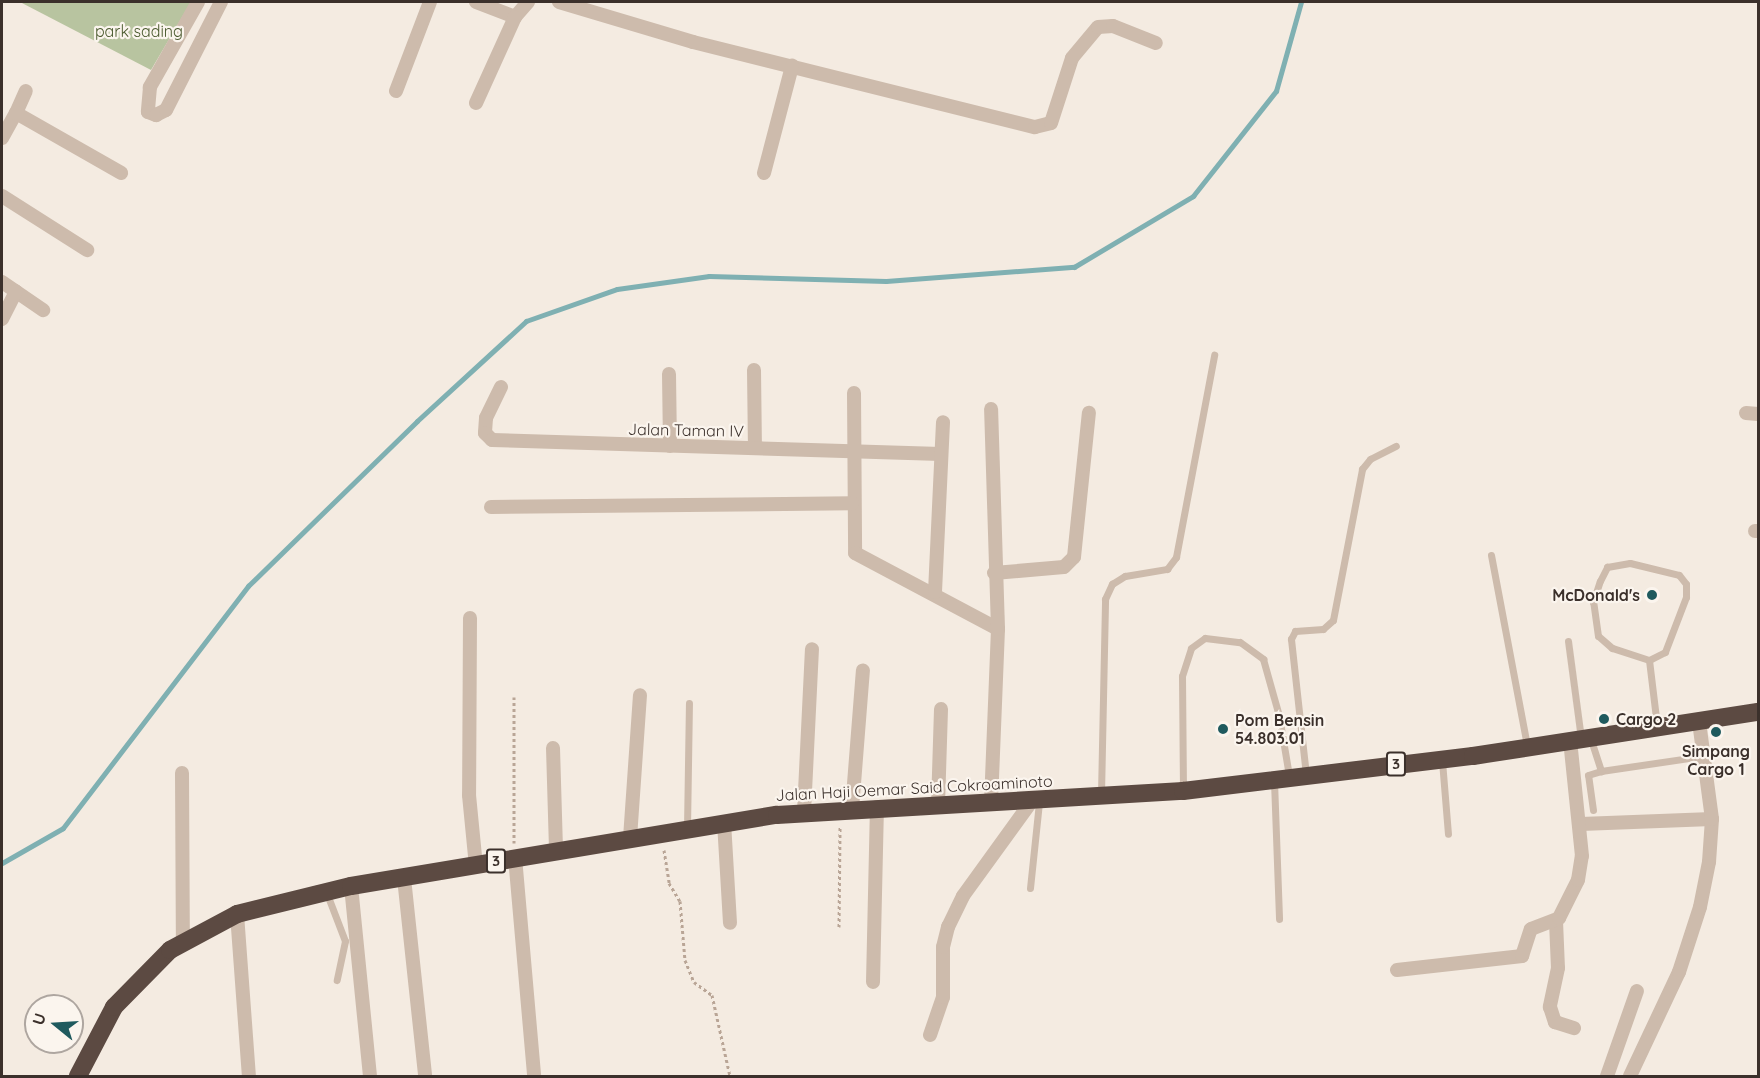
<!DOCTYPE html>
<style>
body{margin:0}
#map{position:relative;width:1760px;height:1078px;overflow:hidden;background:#f4ebe1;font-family:Quicksand,sans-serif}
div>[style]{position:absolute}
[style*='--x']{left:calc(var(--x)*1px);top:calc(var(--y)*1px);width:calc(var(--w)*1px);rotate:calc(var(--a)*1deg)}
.green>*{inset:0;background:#b8c4a0}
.stream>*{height:5px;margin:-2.5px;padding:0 2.5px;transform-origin:2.5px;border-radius:2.5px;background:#7fb0b2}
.path>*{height:3px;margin-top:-1.5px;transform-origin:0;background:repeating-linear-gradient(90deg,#b9a596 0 3px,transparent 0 6px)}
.lane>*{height:7px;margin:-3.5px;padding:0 3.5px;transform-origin:3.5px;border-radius:3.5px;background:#cdbbac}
.street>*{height:14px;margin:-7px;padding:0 7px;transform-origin:7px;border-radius:7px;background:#cdbbac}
.highway>*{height:18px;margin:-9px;padding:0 9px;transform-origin:9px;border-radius:9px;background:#5c4a42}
.dots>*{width:16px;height:16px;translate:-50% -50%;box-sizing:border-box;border:3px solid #fbf5ee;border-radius:50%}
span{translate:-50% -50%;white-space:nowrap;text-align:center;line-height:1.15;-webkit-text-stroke:4.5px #fbf5ee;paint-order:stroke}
.shield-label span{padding:2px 4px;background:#fbf5ee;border:2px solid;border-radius:4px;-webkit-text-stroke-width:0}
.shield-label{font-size:15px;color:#3b302b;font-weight:700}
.park-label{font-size:16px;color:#4a5a2e}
.street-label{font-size:16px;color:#3b302b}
.poi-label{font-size:16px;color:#3b302b;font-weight:700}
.right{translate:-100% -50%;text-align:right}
.left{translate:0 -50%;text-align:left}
.frame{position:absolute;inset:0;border:3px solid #3b302b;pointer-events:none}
.north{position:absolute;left:24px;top:994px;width:60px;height:60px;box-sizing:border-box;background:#fbf5ee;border:2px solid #aea6a0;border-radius:50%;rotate:288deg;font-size:16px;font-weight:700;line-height:24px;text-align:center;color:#3b302b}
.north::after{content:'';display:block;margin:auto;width:21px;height:27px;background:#1f5a5e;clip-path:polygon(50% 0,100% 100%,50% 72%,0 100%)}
</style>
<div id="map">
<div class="green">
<i style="clip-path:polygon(20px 2px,191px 2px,151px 70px)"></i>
</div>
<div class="stream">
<i style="--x:2;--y:863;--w:70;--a:-29.8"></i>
<i style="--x:63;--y:828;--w:305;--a:-52.6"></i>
<i style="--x:248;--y:586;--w:236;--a:-44.3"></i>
<i style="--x:417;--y:421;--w:148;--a:-42.5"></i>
<i style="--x:526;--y:321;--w:96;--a:-19.4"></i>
<i style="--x:617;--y:289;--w:93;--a:-8"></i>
<i style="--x:709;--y:276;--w:177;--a:1.6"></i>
<i style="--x:886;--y:281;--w:189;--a:-4.3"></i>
<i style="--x:1074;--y:267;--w:139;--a:-30.8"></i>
<i style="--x:1193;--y:196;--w:134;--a:-51.7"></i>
<i style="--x:1276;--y:91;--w:92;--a:-74.3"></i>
</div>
<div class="path">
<i style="--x:514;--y:697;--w:146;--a:90"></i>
<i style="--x:664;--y:850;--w:33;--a:81"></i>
<i style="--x:669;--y:883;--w:21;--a:59"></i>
<i style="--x:680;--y:901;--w:59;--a:85.2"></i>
<i style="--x:685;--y:960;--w:24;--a:68"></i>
<i style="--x:694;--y:982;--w:22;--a:36"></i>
<i style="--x:712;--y:995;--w:83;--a:77.5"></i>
<i style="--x:839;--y:927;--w:100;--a:-89.4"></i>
</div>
<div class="lane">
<i style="--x:1491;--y:555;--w:194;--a:79.3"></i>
<i style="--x:1630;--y:563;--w:50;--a:13.8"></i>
<i style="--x:1679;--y:575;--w:11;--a:52"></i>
<i style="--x:1686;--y:584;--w:13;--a:90"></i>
<i style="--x:1686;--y:597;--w:59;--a:110.9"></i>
<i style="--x:1665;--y:652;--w:18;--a:153"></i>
<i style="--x:1649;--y:660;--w:39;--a:-162"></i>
<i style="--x:1612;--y:648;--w:18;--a:-139"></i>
<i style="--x:1598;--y:636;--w:34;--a:-98"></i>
<i style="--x:1593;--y:602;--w:22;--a:-72"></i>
<i style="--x:1600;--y:581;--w:16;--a:-63"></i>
<i style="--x:1607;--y:567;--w:23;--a:-10"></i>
<i style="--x:1568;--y:641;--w:98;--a:82.4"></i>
<i style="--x:1649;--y:660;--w:66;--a:83.1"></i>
<i style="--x:1591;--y:740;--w:33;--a:72"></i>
<i style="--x:1601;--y:771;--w:102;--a:-8.4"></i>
<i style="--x:1442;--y:761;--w:73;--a:85.3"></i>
<i style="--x:1306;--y:775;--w:137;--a:-96.3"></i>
<i style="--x:1291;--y:639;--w:9;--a:-63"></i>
<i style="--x:1295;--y:631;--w:28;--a:-4"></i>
<i style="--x:1323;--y:629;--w:13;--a:-42"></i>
<i style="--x:1333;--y:620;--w:154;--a:-79.1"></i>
<i style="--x:1362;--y:469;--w:13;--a:-51"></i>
<i style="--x:1370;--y:459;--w:29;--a:-27"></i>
<i style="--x:1274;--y:781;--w:138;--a:87.9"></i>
<i style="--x:1183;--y:791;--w:115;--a:-90.5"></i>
<i style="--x:1182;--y:676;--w:29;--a:-72"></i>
<i style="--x:1191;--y:648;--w:17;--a:-36"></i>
<i style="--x:1205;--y:638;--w:35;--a:7"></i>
<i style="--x:1240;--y:642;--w:29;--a:36"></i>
<i style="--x:1263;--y:659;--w:59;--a:74.3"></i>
<i style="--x:1279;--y:716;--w:61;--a:80.5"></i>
<i style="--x:1101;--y:794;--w:195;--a:-88.8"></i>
<i style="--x:1105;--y:599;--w:17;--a:-65"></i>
<i style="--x:1112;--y:584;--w:15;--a:-32"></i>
<i style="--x:1125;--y:576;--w:43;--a:-9.5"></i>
<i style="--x:1167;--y:569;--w:15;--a:-53"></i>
<i style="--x:1176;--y:557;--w:206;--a:-79.3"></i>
<i style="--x:1593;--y:810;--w:35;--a:-98"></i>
<i style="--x:1588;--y:775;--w:14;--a:-17"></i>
<i style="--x:687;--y:828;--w:125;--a:-89.1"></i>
<i style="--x:1030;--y:888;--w:86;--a:-84"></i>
<i style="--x:327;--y:894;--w:50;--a:69"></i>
<i style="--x:345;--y:941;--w:40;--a:102"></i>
</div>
<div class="street">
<i style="--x:198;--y:2;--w:98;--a:119.5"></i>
<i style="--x:150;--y:87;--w:25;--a:95"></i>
<i style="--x:148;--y:112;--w:9;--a:21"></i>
<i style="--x:156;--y:115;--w:11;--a:-27"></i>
<i style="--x:166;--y:110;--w:121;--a:-63"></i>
<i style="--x:476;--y:2;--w:42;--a:21"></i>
<i style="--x:515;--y:17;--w:20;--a:-49"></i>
<i style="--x:559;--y:2;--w:140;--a:16.6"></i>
<i style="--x:693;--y:42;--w:352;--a:14"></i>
<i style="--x:1035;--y:127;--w:16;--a:-14"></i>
<i style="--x:1051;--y:123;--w:68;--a:-72.1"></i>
<i style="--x:1072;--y:58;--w:40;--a:-50"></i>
<i style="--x:1098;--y:27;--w:15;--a:-4"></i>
<i style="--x:1113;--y:26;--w:46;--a:21.6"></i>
<i style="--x:396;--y:91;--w:95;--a:-69.1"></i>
<i style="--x:476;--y:103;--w:94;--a:-65.6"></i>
<i style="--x:16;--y:113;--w:24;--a:-66"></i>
<i style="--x:2;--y:138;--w:29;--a:-61"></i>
<i style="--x:16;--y:113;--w:121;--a:29.7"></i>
<i style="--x:764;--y:173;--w:111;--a:-75.3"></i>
<i style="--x:2;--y:196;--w:101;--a:32.4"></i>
<i style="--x:2;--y:282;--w:50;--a:34.3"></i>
<i style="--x:2;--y:319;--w:31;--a:-63"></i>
<i style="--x:754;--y:370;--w:78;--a:89.3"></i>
<i style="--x:669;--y:374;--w:72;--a:89.2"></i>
<i style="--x:501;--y:387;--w:34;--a:116"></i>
<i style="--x:486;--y:418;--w:15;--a:94"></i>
<i style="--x:485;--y:433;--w:10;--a:45"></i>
<i style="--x:492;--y:440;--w:449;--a:1.8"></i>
<i style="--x:854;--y:393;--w:160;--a:89.6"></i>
<i style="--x:855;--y:553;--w:162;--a:28"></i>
<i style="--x:1746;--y:413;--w:12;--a:5"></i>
<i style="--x:491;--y:507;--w:361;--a:-0.6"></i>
<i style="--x:1755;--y:531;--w:3;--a:0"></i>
<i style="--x:994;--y:573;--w:70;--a:-4.9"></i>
<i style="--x:1064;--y:567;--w:14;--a:-45"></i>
<i style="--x:1074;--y:557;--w:145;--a:-84.1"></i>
<i style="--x:935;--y:592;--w:170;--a:-87.3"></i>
<i style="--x:470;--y:618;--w:177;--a:90.3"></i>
<i style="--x:469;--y:795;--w:71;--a:84.4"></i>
<i style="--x:553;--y:748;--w:103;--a:88.3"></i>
<i style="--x:182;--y:773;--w:168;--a:89.7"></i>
<i style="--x:991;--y:803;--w:174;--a:-87.7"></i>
<i style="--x:998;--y:629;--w:220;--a:-91.8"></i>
<i style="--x:938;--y:805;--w:96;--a:-88.2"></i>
<i style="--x:852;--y:809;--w:139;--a:-85.5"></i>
<i style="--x:804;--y:812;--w:163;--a:-87.2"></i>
<i style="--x:724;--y:822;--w:101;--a:86.6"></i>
<i style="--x:1581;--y:824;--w:131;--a:-2.2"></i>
<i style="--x:630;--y:838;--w:143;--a:-86"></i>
<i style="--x:515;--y:857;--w:220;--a:85"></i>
<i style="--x:404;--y:878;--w:199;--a:83.9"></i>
<i style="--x:351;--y:886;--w:191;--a:84.3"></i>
<i style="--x:237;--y:914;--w:162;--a:85.8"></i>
<i style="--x:1556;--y:921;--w:47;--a:87.6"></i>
<i style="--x:1558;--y:968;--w:40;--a:102"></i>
<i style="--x:1550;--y:1007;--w:16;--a:72"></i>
<i style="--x:1555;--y:1022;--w:20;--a:18"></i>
<i style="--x:1397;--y:970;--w:126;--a:-6.4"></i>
<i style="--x:1522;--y:956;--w:28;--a:-72"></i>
<i style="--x:1531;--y:929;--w:30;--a:-21"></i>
<i style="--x:1559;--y:918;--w:42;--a:-63.4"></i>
<i style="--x:1578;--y:880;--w:24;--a:-81"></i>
<i style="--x:1582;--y:856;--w:117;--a:-95.9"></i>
<i style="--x:873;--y:982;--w:175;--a:-88.7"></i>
<i style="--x:930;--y:1035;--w:40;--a:-71.1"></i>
<i style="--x:943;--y:997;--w:50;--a:-90"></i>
<i style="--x:943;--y:947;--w:21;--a:-76"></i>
<i style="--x:948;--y:927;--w:34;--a:-64"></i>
<i style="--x:963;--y:896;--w:116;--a:-54.1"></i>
<i style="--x:1607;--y:1076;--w:90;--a:-70.6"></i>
<i style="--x:1630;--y:1076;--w:115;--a:-64.8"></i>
<i style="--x:1679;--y:972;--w:68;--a:-72.1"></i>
<i style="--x:1700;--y:907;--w:46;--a:-78.7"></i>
<i style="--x:1709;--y:862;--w:43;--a:-86"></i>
<i style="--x:1712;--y:819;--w:98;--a:-97.6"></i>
</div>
<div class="highway">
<i style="--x:78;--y:1076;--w:78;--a:-62.4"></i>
<i style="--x:114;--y:1007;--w:80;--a:-45.5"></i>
<i style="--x:170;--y:950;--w:76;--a:-28.2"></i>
<i style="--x:237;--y:914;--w:117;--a:-13.8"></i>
<i style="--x:351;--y:886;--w:432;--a:-9.5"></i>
<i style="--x:777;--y:815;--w:407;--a:-3.4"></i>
<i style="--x:1183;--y:791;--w:292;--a:-6.9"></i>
<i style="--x:1473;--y:756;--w:288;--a:-8.8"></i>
</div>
<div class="dots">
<i style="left:1652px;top:595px;background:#1f5a5e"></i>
<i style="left:1604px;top:719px;background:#1f5a5e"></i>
<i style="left:1223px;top:729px;background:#1f5a5e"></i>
<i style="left:1716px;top:732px;background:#1f5a5e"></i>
</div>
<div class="shield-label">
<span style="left:1396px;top:764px">3</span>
<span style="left:496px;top:861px">3</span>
</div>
<div class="park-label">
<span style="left:139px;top:31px">park sading</span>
</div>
<div class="street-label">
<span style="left:686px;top:430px;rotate:1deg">Jalan Taman IV</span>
<span style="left:914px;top:788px;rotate:-3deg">Jalan Haji Oemar Said Cokroaminoto</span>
</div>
<div class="poi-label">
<span class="right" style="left:1640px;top:595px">McDonald's</span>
<span class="left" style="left:1616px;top:719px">Cargo 2</span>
<span class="left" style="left:1235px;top:729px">Pom Bensin<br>54.803.01</span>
<span style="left:1716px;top:760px">Simpang<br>Cargo 1</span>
</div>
<div class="frame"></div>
<div class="north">U</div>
</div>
